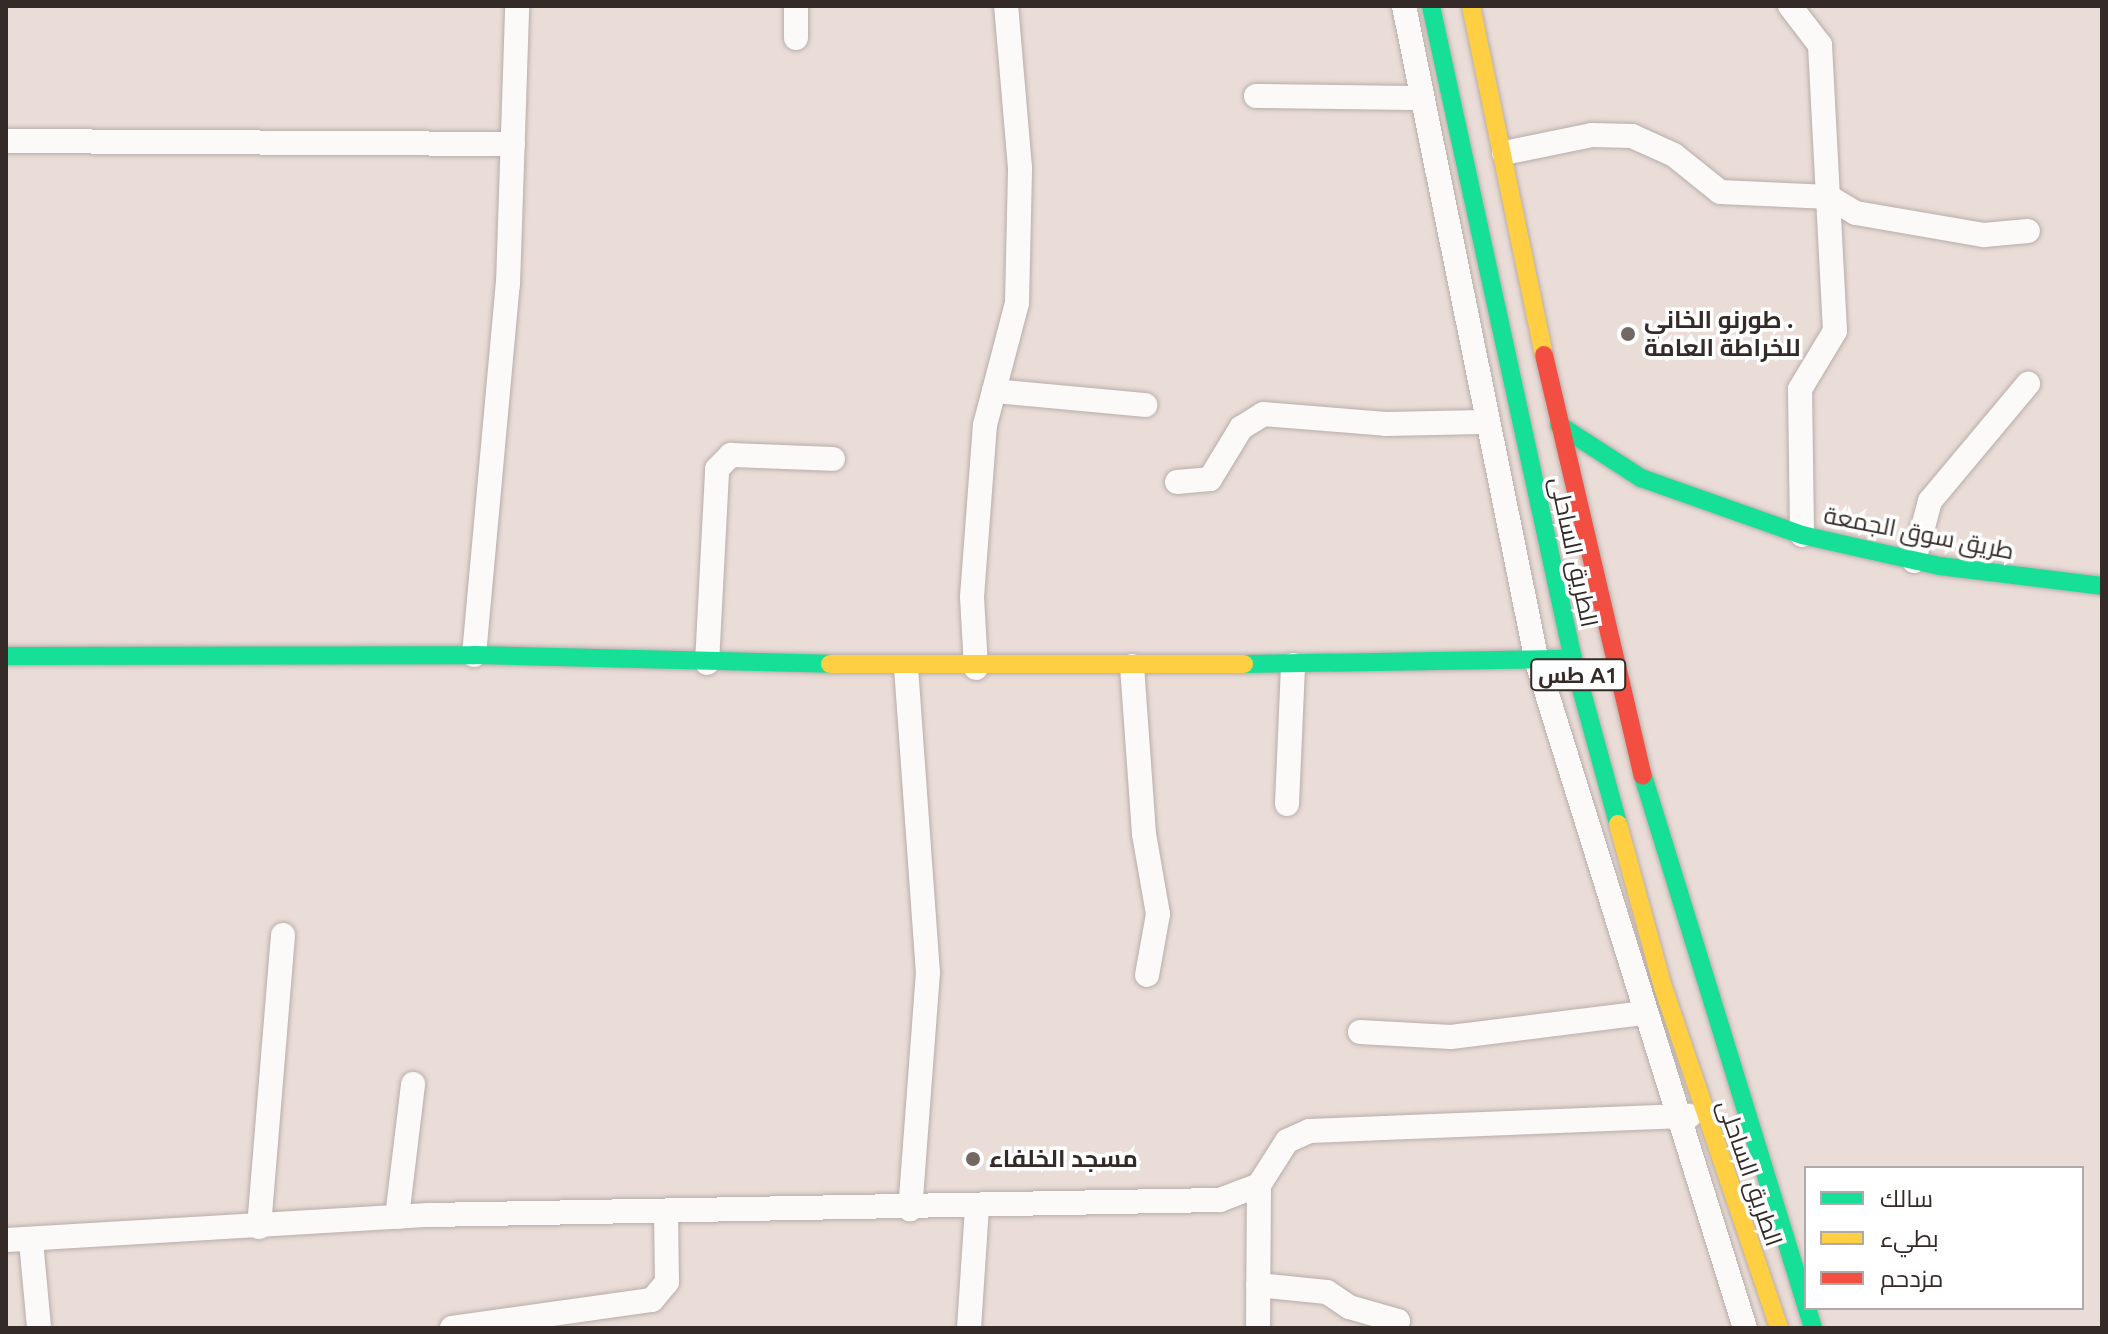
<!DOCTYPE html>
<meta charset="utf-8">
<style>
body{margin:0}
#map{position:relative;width:2108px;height:1334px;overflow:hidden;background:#eadcd7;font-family:Ubuntu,Cairo,sans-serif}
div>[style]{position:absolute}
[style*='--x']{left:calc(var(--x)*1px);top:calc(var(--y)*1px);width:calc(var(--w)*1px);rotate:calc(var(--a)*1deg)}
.roads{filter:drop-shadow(0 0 2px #b7ada9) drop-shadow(0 0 2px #b7ada9)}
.street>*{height:24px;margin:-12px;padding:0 12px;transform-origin:12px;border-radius:12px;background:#fcfaf9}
.fast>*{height:18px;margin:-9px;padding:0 9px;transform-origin:9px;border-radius:9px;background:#16e098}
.slow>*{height:18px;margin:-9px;padding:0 9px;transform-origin:9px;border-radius:9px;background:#ffcf43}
.jam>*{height:18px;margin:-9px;padding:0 9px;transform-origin:9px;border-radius:9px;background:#f24e42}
.dots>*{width:22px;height:22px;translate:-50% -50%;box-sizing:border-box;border:4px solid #fff;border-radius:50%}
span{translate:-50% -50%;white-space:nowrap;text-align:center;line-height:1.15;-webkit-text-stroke:7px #fff;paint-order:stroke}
.shield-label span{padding:2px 6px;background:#fff;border:2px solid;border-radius:6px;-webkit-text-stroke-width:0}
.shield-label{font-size:22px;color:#342a27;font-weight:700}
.poi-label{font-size:24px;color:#342a27;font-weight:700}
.left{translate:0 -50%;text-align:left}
.street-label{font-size:24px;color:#342a27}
.frame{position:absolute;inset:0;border:8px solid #342a27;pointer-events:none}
.legend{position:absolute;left:1804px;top:1166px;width:280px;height:144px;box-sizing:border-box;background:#fff;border:2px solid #aeaaa9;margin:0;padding:10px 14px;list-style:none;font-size:24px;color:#342a27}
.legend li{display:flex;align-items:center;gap:16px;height:40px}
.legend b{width:40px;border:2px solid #aeaaa9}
</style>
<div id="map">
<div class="roads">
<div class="street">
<i style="--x:796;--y:6;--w:32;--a:90"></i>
<i style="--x:1404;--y:6;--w:669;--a:78.54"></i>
<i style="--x:1537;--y:662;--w:698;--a:72.66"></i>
<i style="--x:1790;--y:6;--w:49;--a:52.4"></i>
<i style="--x:1820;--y:45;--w:286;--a:87"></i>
<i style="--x:1835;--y:331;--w:68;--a:121.1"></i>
<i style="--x:1800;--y:389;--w:146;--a:89.2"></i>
<i style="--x:1256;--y:96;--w:163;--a:0.7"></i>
<i style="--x:6;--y:141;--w:507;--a:0.34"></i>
<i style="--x:1504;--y:153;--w:90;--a:-11.6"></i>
<i style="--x:1592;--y:135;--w:40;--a:1.4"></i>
<i style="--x:1632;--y:136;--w:46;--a:24.3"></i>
<i style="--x:1674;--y:155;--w:59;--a:38.8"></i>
<i style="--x:1720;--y:192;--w:109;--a:2.6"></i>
<i style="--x:1829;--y:197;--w:31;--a:31"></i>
<i style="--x:1856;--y:213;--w:130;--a:9.8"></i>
<i style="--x:1984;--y:235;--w:44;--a:-5.2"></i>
<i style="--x:994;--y:391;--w:152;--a:5.3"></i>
<i style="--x:1177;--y:482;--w:33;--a:-5"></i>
<i style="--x:1210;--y:479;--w:60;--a:-58.7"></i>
<i style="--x:1241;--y:428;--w:26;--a:-32"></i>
<i style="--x:1263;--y:414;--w:123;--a:4.6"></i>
<i style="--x:1386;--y:424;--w:97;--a:-1.2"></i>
<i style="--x:1914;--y:561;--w:62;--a:-75.1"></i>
<i style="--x:1930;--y:501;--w:153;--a:-50.1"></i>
<i style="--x:474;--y:655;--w:373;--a:-84.8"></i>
<i style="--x:508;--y:284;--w:278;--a:-88.1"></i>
<i style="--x:707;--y:663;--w:194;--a:-87"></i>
<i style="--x:717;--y:469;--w:20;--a:-45"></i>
<i style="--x:731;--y:455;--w:102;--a:2.2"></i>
<i style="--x:1132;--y:666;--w:168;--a:85.9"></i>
<i style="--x:1144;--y:834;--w:81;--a:80.1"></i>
<i style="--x:1158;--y:914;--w:62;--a:100.2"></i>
<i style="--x:906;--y:667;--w:306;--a:85.9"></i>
<i style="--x:928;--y:972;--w:238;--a:94.3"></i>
<i style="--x:976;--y:668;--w:71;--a:-93.2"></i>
<i style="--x:972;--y:597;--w:172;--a:-85.7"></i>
<i style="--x:985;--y:425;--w:126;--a:-75.3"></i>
<i style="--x:1017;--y:303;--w:135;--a:-88.7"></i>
<i style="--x:1020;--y:168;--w:163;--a:-94.9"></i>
<i style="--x:1287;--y:804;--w:139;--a:-87.5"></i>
<i style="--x:1360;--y:1032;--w:91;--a:3.1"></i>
<i style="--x:1451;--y:1037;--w:193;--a:-7.1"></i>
<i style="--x:397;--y:1217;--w:134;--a:-83.1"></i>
<i style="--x:259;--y:1227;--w:293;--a:-85.3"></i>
<i style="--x:6;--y:1240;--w:424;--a:-3.4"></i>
<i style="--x:429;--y:1215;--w:791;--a:-1.09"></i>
<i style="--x:1220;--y:1200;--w:42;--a:-21"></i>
<i style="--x:31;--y:1241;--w:87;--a:84.7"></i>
<i style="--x:1258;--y:1285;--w:69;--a:5.8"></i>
<i style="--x:1327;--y:1292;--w:27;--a:34"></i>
<i style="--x:1349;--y:1307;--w:51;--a:15.9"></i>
<i style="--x:452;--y:1328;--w:202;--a:-8"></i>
<i style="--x:652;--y:1300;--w:23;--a:-50"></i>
<i style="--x:667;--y:1282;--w:71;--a:-90.8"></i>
<i style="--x:969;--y:1328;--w:119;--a:-86.2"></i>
<i style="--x:1258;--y:1328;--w:143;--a:-89.6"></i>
<i style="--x:1259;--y:1185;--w:52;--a:-57.5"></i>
<i style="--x:1287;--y:1141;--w:24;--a:-24"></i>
<i style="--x:1309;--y:1131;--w:381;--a:-2.3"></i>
</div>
<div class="fast">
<i style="--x:1431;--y:6;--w:668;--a:77.73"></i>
<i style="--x:1573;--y:659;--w:171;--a:74.7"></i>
<i style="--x:1559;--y:425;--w:98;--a:32.9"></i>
<i style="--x:1641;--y:478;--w:171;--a:19.5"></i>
<i style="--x:1802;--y:535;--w:141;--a:12.7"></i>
<i style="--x:1940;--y:566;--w:163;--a:7"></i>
<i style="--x:6;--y:656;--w:468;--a:-0.1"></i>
<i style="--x:474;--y:655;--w:356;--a:1.4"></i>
<i style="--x:1244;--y:664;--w:329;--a:-0.9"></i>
<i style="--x:1643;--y:776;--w:578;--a:72.88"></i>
</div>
<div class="slow">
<i style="--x:1471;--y:6;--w:357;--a:78.2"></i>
<i style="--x:830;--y:664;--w:414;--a:0"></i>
<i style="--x:1618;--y:824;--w:169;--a:74.6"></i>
<i style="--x:1663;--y:987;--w:360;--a:71.2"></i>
</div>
<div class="jam">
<i style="--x:1544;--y:355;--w:432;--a:76.8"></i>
</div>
</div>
<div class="dots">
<i style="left:1628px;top:334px;background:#746865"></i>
<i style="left:973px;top:1159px;background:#746865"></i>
</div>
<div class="shield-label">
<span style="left:1578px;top:675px">طس A1</span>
</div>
<div class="poi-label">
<span class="left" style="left:1644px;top:334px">طورنو الخاني .<br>للخراطة العامة</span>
<span class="left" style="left:989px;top:1159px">مسجد الخلفاء</span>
</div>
<div class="street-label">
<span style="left:1919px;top:533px;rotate:11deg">طريق سوق الجمعة</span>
<span style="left:1574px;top:552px;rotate:78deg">الطريق الساحلى</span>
<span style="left:1750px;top:1173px;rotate:71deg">الطريق الساحلى</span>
</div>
<div class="frame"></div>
<ul class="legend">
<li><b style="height:10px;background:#16e098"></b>سالك</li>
<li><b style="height:10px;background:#ffcf43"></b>بطيء</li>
<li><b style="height:10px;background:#f24e42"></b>مزدحم</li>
</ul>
</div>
